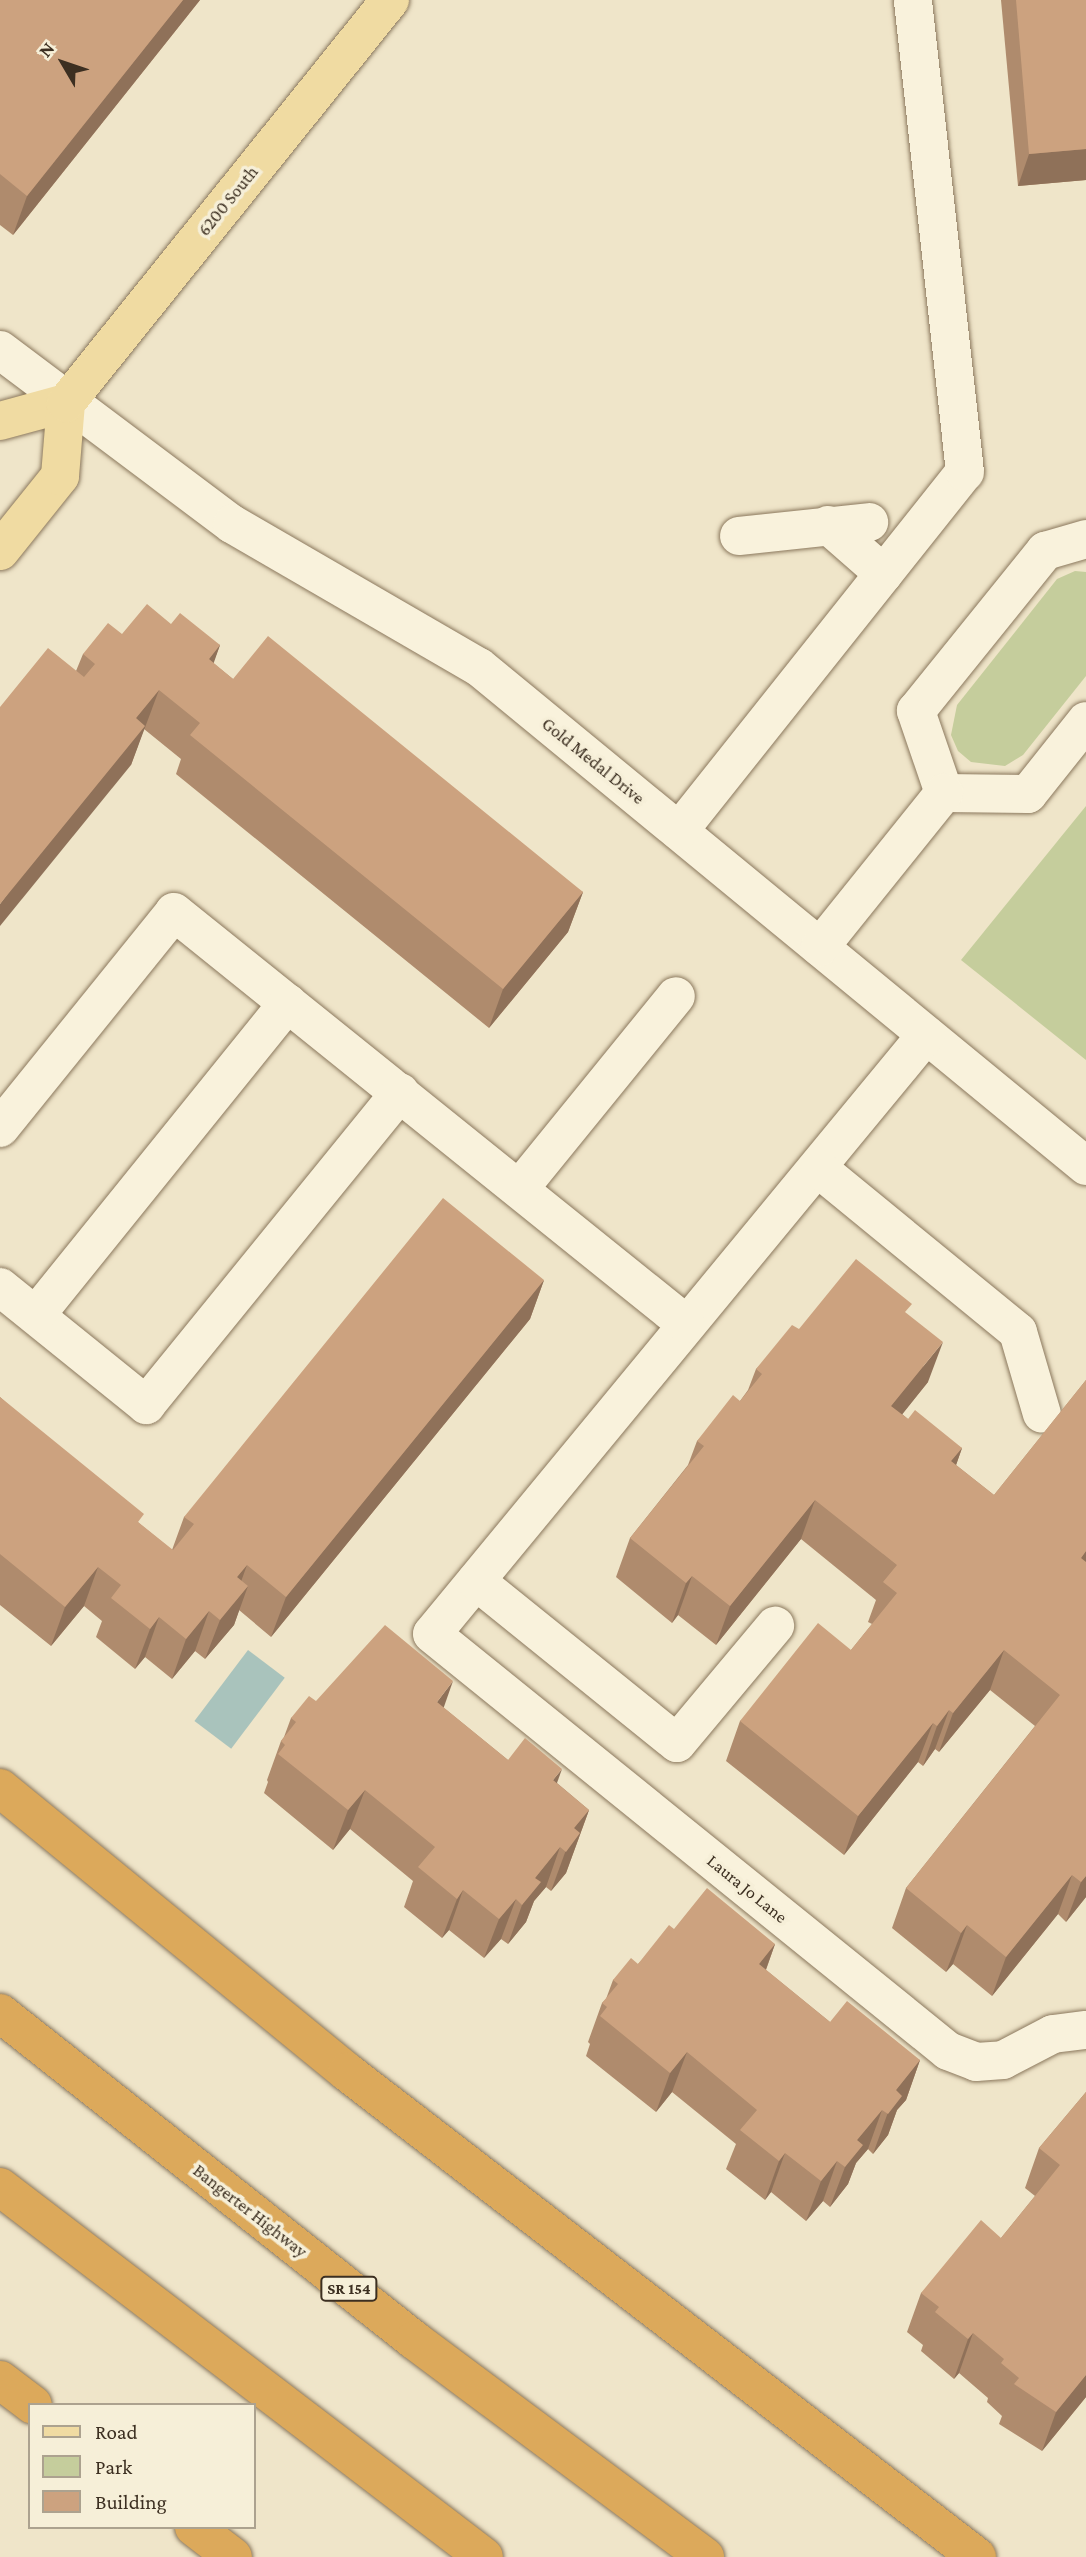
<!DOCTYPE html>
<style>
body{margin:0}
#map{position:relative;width:1086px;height:2557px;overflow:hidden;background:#efe5c9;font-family:"Crimson Pro",serif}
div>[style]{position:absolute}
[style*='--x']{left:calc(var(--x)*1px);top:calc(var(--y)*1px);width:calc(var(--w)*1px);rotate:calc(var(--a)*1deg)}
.green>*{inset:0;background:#c5cd9c}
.water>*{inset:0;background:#a9c3bc;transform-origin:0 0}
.roads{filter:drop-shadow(0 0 2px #8b785d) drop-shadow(0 0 2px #8b785d)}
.minor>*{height:38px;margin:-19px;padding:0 19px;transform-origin:19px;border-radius:19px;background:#f9f2dc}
.major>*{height:38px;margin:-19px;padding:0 19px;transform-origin:19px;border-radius:19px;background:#f0dba2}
.highway>*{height:38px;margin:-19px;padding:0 19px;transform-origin:19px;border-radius:19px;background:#dca95b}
.wall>*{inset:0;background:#af8b6d}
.shaded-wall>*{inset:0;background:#8f7159}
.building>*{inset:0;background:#cca27f}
span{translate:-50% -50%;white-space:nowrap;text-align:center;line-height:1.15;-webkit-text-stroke:7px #f6efd8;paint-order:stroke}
.shield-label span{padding:2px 5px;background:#f6efd8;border:2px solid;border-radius:5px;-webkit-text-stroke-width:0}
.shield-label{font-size:16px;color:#3c2f21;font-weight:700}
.street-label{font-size:18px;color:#3c2f21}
.legend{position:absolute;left:28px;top:2403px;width:228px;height:126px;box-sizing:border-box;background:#f6efd8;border:2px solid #aca28f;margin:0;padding:9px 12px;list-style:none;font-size:21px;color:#3c2f21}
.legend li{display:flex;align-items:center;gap:14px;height:35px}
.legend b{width:35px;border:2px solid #aca28f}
.north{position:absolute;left:28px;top:28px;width:70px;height:70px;-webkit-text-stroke:5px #f6efd8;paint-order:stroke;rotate:309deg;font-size:19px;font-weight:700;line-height:28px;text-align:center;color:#3c2f21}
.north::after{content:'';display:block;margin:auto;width:24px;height:32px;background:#3c2f21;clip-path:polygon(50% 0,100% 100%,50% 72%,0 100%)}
</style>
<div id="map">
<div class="green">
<i style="clip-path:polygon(1075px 571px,1086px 572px,1086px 676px,1023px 755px,1005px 766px,971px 762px,958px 751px,951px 735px,957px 705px,1057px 579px)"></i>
<i style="clip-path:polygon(1086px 806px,1086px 1060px,961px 960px)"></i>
</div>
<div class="water">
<i style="left:248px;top:1650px;width:46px;height:89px;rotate:37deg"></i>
</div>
<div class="roads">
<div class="minor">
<i style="--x:0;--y:350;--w:290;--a:36.9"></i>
<i style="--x:232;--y:524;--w:285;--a:30.1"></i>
<i style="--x:479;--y:667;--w:786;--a:39.42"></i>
<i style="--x:828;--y:525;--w:74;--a:41.2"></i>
<i style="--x:739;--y:536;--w:131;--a:-6.1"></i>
<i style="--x:944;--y:793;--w:87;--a:-108.9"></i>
<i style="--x:916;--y:711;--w:206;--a:-51.1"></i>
<i style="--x:1045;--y:551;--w:43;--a:-16.3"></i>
<i style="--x:944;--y:793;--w:84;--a:0.7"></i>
<i style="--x:1028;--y:794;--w:93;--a:-51.5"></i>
<i style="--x:679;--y:831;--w:459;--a:-51.5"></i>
<i style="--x:965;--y:472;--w:475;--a:-96.3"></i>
<i style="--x:820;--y:947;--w:198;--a:-51.2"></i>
<i style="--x:926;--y:1035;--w:776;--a:129.51"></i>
<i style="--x:432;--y:1634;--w:663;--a:38.94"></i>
<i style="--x:948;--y:2051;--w:30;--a:21"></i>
<i style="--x:976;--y:2062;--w:27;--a:-4"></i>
<i style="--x:1003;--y:2060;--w:56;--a:-27.5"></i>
<i style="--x:1053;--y:2034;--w:33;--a:-7"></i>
<i style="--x:0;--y:1128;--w:277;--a:-51.1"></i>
<i style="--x:174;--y:912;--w:657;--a:38.82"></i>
<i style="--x:819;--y:1169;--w:257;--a:39.3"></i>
<i style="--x:1018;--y:1332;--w:85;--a:73.7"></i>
<i style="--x:520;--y:1188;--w:247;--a:-50.9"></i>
<i style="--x:0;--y:1287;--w:188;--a:38.9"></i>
<i style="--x:146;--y:1405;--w:403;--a:-50.9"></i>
<i style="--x:36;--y:1315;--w:401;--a:-51.1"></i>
<i style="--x:476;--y:1581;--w:258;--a:38.9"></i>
<i style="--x:677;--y:1743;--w:153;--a:-50.1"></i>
</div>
<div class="major">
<i style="--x:0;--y:421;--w:68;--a:-15.3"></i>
<i style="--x:0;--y:551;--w:96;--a:-51.3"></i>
<i style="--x:60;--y:476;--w:73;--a:-85.3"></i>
<i style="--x:66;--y:403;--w:517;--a:-51.2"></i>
</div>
<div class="highway">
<i style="--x:0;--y:1788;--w:448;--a:39.3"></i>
<i style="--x:347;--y:2072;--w:795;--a:37.59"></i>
<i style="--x:0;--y:2013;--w:528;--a:38.3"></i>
<i style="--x:414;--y:2340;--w:363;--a:36.7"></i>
<i style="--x:0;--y:2187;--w:609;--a:37.4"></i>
<i style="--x:0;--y:2380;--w:41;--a:37.1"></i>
<i style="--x:194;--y:2527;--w:49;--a:37.6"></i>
</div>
</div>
<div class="wall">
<i style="clip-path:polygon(0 0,200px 0,13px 235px,0 225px)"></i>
<i style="clip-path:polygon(1001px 0,1086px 0,1086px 180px,1018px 186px)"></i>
<i style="clip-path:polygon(171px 624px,220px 645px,213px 663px,233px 679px,583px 892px,568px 932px,489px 1028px,176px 774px,181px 759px,144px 729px,131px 765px,76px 671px,83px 654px)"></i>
<i style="clip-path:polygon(544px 1280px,530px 1319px,271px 1637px,239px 1610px,234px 1625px,205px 1659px,195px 1651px,172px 1679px,145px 1657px,135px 1669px,96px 1637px,102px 1621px,84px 1606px,51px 1646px,0 1605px,0 1397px,140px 1524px,172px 1550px,184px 1517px)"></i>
<i style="clip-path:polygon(908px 1315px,928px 1382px,902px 1414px,908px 1419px,962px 1448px,956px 1465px,994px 1495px,1086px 1380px,1086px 1897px,1066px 1922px,1058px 1914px,992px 1996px,953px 1964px,946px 1972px,892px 1928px,906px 1888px,1035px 1726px,990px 1690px,939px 1752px,935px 1749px,923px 1766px,918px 1762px,844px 1855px,726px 1761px,740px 1721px,851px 1650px,872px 1624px,868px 1622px,876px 1600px,801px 1539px,716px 1645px,678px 1615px,672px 1623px,616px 1577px,630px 1538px,688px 1465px,697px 1441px,740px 1401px,748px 1390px,756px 1369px,799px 1329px)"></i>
<i style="clip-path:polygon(316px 1701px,444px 1708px,508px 1760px,557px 1783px,589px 1810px,566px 1873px,551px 1891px,546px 1887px,534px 1901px,526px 1922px,508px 1944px,501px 1939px,484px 1958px,449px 1930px,442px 1938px,404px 1907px,413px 1881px,350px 1829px,333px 1850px,264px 1793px,268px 1782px,267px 1780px,281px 1741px,284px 1737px,291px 1718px)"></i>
<i style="clip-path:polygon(674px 1929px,775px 1944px,766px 1970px,830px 2022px,920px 2060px,906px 2100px,897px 2110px,888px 2135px,873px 2154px,868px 2149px,856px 2163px,848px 2184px,830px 2207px,823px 2201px,806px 2221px,771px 2192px,765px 2200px,726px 2169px,736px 2144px,672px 2092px,656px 2112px,586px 2056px,590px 2044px,588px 2042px,602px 2003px,606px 1999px,613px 1980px,638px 1964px)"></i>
<i style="clip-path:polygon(1086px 2092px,1086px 2397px,1042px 2451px,999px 2424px,1002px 2416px,987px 2402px,988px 2398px,959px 2373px,954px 2379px,921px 2351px,923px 2345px,907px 2332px,921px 2293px,1001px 2238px,1035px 2196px,1025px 2188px,1039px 2148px)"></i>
</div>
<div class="shaded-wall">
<i style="clip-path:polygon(183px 0,200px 0,13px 235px,27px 196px)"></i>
<i style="clip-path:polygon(1086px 149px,1086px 180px,1018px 186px,1029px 154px)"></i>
<i style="clip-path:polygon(220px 645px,206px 685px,209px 659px)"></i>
<i style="clip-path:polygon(159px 690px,131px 765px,0 926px,0 904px,136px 718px)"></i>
<i style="clip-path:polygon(583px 892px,568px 932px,489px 1028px,503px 989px)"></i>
<i style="clip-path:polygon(544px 1280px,530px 1319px,271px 1637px,286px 1597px)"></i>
<i style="clip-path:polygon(943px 1342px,928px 1382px,877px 1446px,891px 1406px)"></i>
<i style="clip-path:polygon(962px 1448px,948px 1488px,951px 1461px)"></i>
<i style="clip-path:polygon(815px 1500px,801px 1539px,716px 1645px,730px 1606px)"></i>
<i style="clip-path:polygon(1086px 1551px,1086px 1573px,1081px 1558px)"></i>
<i style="clip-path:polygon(247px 1565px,233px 1604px,248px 1586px,234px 1625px,205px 1659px,220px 1620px,237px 1577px)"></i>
<i style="clip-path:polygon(98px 1567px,84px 1606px,51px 1646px,65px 1607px)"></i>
<i style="clip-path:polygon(692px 1576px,678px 1615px,672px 1623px,686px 1583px)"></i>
<i style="clip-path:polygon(209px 1611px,195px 1651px,172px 1679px,186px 1639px)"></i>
<i style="clip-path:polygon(159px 1617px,145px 1657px,135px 1669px,150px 1629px)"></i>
<i style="clip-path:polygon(1004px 1650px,990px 1690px,939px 1752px,953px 1713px)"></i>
<i style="clip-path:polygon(453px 1681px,439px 1721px,437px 1702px)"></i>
<i style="clip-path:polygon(949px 1710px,935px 1749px,923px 1766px,937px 1726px)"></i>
<i style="clip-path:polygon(933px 1723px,918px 1762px,844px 1855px,858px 1816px)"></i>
<i style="clip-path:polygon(562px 1769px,548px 1808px,553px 1780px)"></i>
<i style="clip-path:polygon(365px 1790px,350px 1829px,333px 1850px,348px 1810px)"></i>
<i style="clip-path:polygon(589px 1810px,566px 1873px,551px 1891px,574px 1828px)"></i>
<i style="clip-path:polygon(560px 1847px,546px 1887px,534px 1901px,526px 1922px,508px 1944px,522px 1905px,535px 1878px)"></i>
<i style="clip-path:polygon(1072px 1875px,1058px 1914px,992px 1996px,1006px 1957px)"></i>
<i style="clip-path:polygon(1086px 1876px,1086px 1897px,1066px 1922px,1081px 1882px)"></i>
<i style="clip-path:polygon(463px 1890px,449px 1930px,442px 1938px,457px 1899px)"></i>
<i style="clip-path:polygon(516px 1899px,501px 1939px,484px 1958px,499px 1919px)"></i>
<i style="clip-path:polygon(967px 1925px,953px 1964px,946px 1972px,961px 1933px)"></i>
<i style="clip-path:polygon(775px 1944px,761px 1983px,759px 1964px)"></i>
<i style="clip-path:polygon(687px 2052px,672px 2092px,656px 2112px,670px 2073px)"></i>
<i style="clip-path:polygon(920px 2060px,906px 2100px,897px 2110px,888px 2135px,873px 2154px,896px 2090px)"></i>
<i style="clip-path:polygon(882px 2110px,868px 2149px,856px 2163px,848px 2184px,830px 2207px,845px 2167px,857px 2140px)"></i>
<i style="clip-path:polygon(785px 2153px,771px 2192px,765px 2200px,779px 2161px)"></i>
<i style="clip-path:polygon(837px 2161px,823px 2201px,806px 2221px,821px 2181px)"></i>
<i style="clip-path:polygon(973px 2333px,959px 2373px,954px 2379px,968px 2339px)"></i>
<i style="clip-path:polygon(1086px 2375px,1086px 2397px,1042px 2451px,1056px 2412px)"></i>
</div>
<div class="building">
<i style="clip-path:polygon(0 0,183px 0,27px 196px,0 174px)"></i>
<i style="clip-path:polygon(1016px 0,1086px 0,1086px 149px,1029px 154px)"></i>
<i style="clip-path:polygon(147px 604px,171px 624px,180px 613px,220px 645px,209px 659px,233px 679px,268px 636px,583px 892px,503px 989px,190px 735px,200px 723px,159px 690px,136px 718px,145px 726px,0 904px,0 707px,48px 648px,84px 677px,95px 664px,83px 654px,108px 623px,122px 634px)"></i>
<i style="clip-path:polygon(443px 1198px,544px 1280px,286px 1597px,247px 1565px,237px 1577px,248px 1586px,220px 1620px,209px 1611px,186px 1639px,159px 1617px,150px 1629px,111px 1598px,121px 1585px,98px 1567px,65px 1607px,0 1554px,0 1397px,144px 1514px,138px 1522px,173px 1550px,194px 1524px,184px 1517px)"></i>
<i style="clip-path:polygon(856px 1259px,912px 1304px,905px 1312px,943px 1342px,891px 1406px,908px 1419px,915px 1410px,962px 1448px,951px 1461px,994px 1495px,1086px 1380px,1086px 1551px,1081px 1558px,1086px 1562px,1086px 1876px,1081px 1882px,1072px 1875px,1006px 1957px,967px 1925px,961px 1933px,906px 1888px,1060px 1695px,1004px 1650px,953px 1713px,949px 1710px,937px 1726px,933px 1723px,858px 1816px,740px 1721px,818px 1623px,851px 1650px,897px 1593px,883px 1582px,897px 1565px,815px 1500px,730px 1606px,692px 1576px,686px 1583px,630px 1538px,704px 1446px,697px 1441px,733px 1395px,740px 1401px,762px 1374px,756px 1369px,792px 1325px,799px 1329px)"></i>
<i style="clip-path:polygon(385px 1625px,453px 1681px,437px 1702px,508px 1760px,525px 1738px,562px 1769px,553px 1780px,589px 1810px,574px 1828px,580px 1833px,566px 1852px,560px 1847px,535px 1878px,541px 1882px,522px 1905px,516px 1899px,499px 1919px,463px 1890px,457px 1899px,418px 1867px,435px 1847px,365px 1790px,348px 1810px,278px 1754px,285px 1745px,281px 1741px,296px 1722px,291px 1718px,309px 1696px,316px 1701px)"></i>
<i style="clip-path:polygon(707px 1888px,775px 1944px,759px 1964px,830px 2022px,847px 2001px,920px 2060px,896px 2090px,902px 2096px,888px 2114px,882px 2110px,857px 2140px,863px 2145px,845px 2167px,837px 2161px,821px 2181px,785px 2153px,779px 2161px,740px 2130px,757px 2110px,687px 2052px,670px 2073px,600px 2016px,607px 2007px,602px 2003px,618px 1984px,613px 1980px,631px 1958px,638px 1964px,669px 1925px,674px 1929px)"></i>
<i style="clip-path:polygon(1086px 2092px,1086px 2375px,1056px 2412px,1014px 2384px,1019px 2378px,1001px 2363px,1004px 2359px,973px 2333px,968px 2339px,935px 2312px,939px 2307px,921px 2293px,981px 2220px,1001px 2238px,1060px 2165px,1039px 2148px)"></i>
</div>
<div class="shield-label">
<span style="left:349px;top:2289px">SR 154</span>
</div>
<div class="street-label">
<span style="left:228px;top:201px;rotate:-51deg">6200 South</span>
<span style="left:593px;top:761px;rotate:39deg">Gold Medal Drive</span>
<span style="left:747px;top:1889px;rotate:39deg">Laura Jo Lane</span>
<span style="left:250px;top:2211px;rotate:38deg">Bangerter Highway</span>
</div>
<ul class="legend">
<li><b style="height:9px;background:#f0dba2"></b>Road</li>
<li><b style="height:19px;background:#c5cd9c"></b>Park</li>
<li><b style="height:19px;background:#cca27f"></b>Building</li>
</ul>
<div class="north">N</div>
</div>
